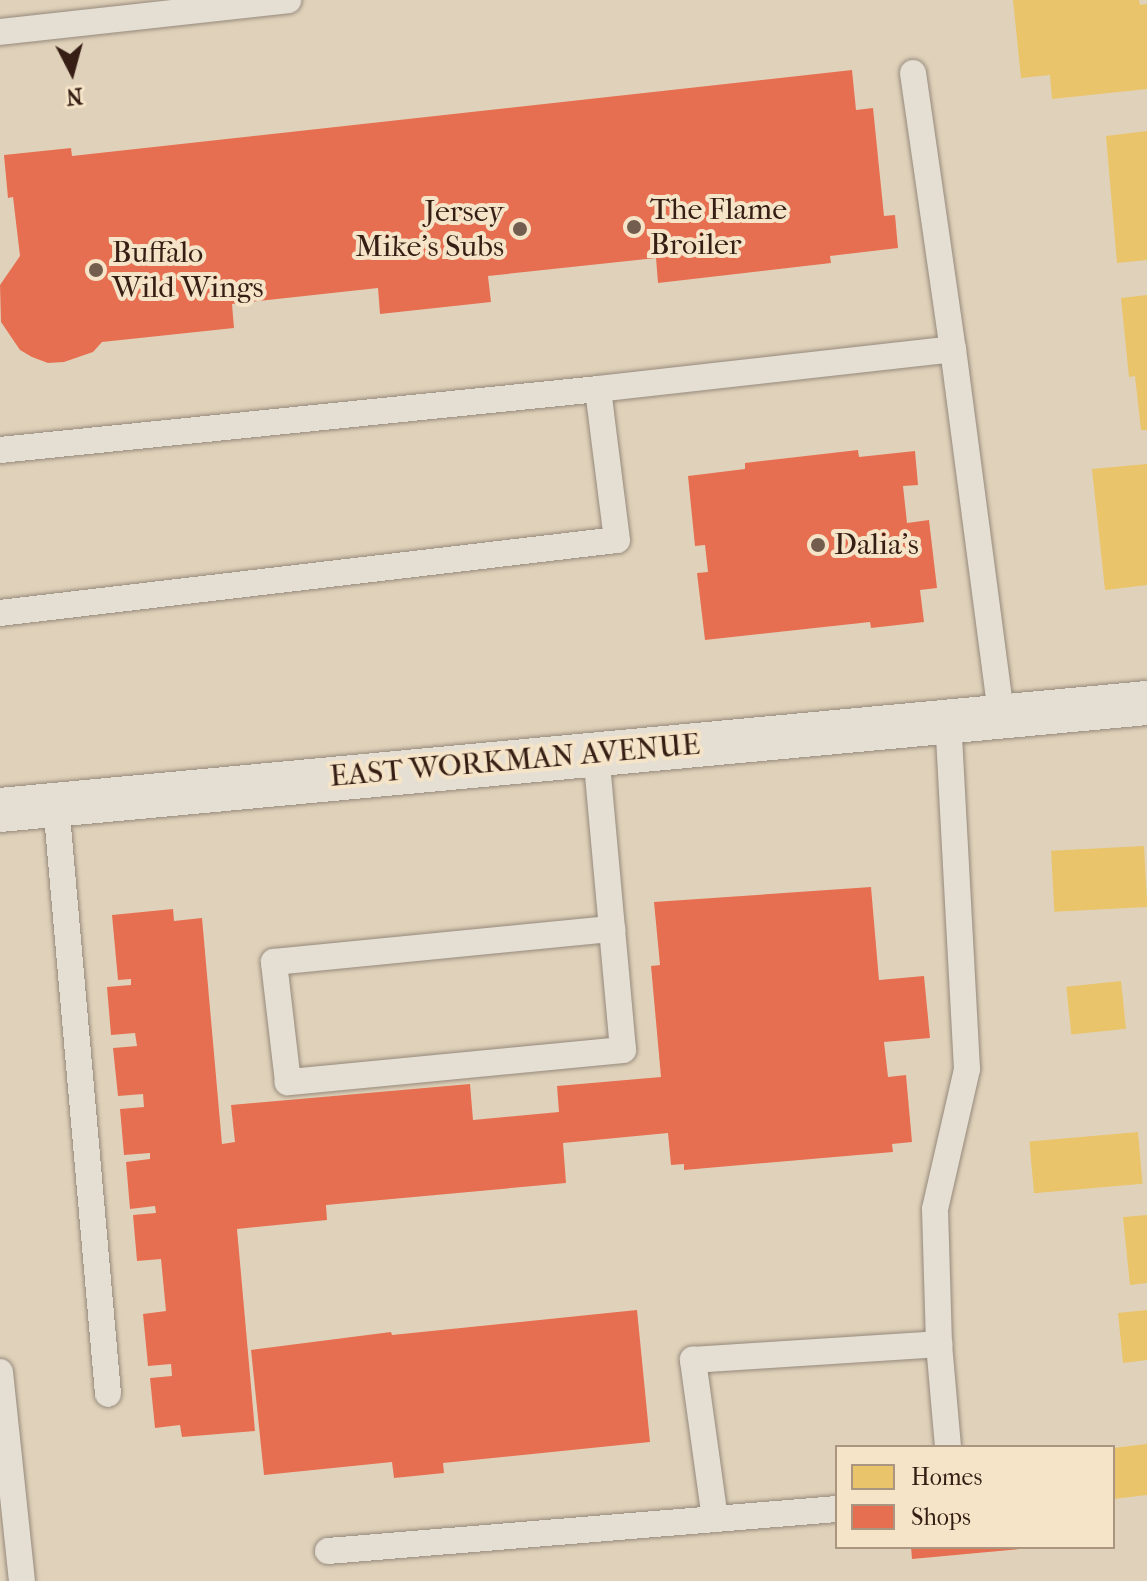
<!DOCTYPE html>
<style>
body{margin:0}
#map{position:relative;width:1147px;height:1581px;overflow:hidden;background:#e0d2ba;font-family:"IM FELL French Canon",serif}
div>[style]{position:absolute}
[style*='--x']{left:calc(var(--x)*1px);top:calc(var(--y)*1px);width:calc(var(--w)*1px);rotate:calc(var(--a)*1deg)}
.homes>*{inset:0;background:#e9c46a;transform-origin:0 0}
.shops>*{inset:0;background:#e76f51}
.roads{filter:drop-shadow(0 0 2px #95897b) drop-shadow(0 0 2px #95897b)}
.service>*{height:26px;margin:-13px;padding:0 13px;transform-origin:13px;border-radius:13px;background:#e5ded3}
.tertiary>*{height:44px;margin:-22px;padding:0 22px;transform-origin:22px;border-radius:22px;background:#e5ded3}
.dots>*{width:22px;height:22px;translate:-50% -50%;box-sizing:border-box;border:4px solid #f5e4c8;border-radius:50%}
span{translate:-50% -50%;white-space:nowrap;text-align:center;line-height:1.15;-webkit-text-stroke:8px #f5e4c8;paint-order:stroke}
.poi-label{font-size:30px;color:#371e14}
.left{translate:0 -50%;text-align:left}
.right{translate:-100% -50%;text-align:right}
.street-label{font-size:30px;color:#371e14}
.legend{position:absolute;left:835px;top:1445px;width:280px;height:104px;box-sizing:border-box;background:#f5e4c8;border:2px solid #a99580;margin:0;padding:10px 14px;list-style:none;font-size:24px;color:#371e14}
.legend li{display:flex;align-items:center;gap:16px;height:40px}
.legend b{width:40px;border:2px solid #a99580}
.north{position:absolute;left:32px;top:32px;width:80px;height:80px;-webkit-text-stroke:6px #f5e4c8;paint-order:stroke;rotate:174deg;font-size:22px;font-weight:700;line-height:32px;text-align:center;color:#371e14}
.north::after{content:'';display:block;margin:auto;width:28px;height:36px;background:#371e14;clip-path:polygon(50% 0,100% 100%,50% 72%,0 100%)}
</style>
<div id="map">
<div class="homes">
<i style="clip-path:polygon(1013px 0,1139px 0,1140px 5px,1147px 4px,1147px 89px,1052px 99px,1050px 75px,1021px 78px)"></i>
<i style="clip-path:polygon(1147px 131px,1147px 260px,1117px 263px,1106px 136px)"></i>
<i style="clip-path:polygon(1147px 295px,1147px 430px,1141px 430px,1135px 376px,1129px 377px,1121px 298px)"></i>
<i style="clip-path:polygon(1147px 464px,1147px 585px,1105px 590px,1092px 469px)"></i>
<i style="left:1144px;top:846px;width:61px;height:93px;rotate:87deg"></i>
<i style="left:1121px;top:981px;width:48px;height:55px;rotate:84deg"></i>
<i style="left:1138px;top:1132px;width:52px;height:109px;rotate:85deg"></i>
<i style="clip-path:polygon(1147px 1215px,1147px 1283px,1130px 1285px,1123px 1217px)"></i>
<i style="clip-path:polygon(1147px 1310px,1147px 1360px,1123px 1363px,1118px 1313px)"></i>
<i style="clip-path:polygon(1147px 1444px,1147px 1495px,1113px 1499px,1113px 1448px)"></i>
</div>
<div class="shops">
<i style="clip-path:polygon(852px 70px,856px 110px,873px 108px,884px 216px,895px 215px,898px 248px,830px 256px,831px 263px,658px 283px,656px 258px,488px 276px,491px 302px,380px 314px,378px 288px,232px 304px,234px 328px,102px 342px,93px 352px,64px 362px,48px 363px,32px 357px,20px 350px,1px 322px,0 285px,20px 256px,13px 197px,8px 198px,4px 155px,71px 148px,72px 156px)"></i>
<i style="clip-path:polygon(858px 450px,859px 457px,915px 451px,918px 485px,903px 486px,907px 523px,929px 520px,937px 588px,920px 590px,924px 622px,871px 628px,870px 622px,705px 640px,697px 573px,708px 572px,705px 545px,695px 546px,688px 476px,745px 469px,745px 463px)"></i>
<i style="clip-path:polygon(871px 887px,879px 980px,924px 976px,930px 1038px,884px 1042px,888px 1077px,906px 1075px,912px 1142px,892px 1144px,893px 1152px,684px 1170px,684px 1164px,671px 1165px,668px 1133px,563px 1143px,566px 1183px,326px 1205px,327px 1220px,237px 1229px,255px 1431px,182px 1437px,180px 1425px,155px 1428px,150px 1378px,172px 1376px,171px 1364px,148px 1366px,143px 1314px,166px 1311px,161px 1259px,137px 1261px,133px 1215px,156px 1213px,155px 1206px,130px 1209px,126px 1162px,150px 1159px,150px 1153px,124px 1155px,120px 1109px,144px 1107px,143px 1094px,118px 1096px,113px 1048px,137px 1046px,135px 1033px,111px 1035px,107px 987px,131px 985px,131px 979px,118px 980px,112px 915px,173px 909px,174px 921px,202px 918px,222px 1144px,235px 1142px,231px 1105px,470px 1084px,473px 1120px,559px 1112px,557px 1086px,661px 1077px,651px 966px,660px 965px,654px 902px)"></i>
<i style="clip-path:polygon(637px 1310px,650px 1442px,443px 1463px,444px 1473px,394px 1478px,392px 1462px,264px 1475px,251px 1350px,391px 1332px,392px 1335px)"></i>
<i style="clip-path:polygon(911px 1547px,1019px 1547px,1020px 1549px,912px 1559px)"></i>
</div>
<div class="roads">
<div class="service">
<i style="--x:0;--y:32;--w:290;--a:-6.3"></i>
<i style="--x:913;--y:73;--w:279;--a:81.8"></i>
<i style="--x:0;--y:450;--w:601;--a:-5.82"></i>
<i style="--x:598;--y:389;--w:357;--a:-6.4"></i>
<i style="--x:953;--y:349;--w:369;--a:82.5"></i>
<i style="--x:0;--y:613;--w:621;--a:-6.75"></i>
<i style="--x:617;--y:540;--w:152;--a:-97.2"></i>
<i style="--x:596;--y:753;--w:298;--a:84.8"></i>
<i style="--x:623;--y:1050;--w:337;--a:174.5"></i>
<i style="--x:288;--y:1082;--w:121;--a:-96.7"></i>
<i style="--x:274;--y:962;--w:340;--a:-5.6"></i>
<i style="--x:56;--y:804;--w:592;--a:84.96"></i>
<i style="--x:939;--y:1344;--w:103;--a:85"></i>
<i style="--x:0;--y:1372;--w:210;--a:84"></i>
<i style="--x:715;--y:1519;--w:161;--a:-97.9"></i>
<i style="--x:693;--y:1360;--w:247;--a:-3.7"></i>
<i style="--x:939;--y:1344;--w:135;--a:-91.7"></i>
<i style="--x:935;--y:1209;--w:144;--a:-77.1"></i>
<i style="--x:967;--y:1069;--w:349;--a:-93.1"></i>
<i style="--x:328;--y:1551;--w:511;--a:-4.72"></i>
</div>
<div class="tertiary">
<i style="--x:0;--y:810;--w:1152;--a:-5.33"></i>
</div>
</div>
<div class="dots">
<i style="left:634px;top:227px;background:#725d4e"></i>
<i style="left:520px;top:229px;background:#725d4e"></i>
<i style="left:96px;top:270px;background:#725d4e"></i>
<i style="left:818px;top:545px;background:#725d4e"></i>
</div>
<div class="poi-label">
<span class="left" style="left:650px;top:227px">The Flame<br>Broiler</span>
<span class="right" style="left:504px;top:229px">Jersey<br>Mike's Subs</span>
<span class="left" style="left:112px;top:270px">Buffalo<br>Wild Wings</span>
<span class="left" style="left:834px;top:545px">Dalia's</span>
</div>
<div class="street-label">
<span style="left:515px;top:761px;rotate:-5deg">EAST WORKMAN AVENUE</span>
</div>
<ul class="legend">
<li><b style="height:22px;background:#e9c46a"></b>Homes</li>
<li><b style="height:22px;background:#e76f51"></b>Shops</li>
</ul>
<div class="north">N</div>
</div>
